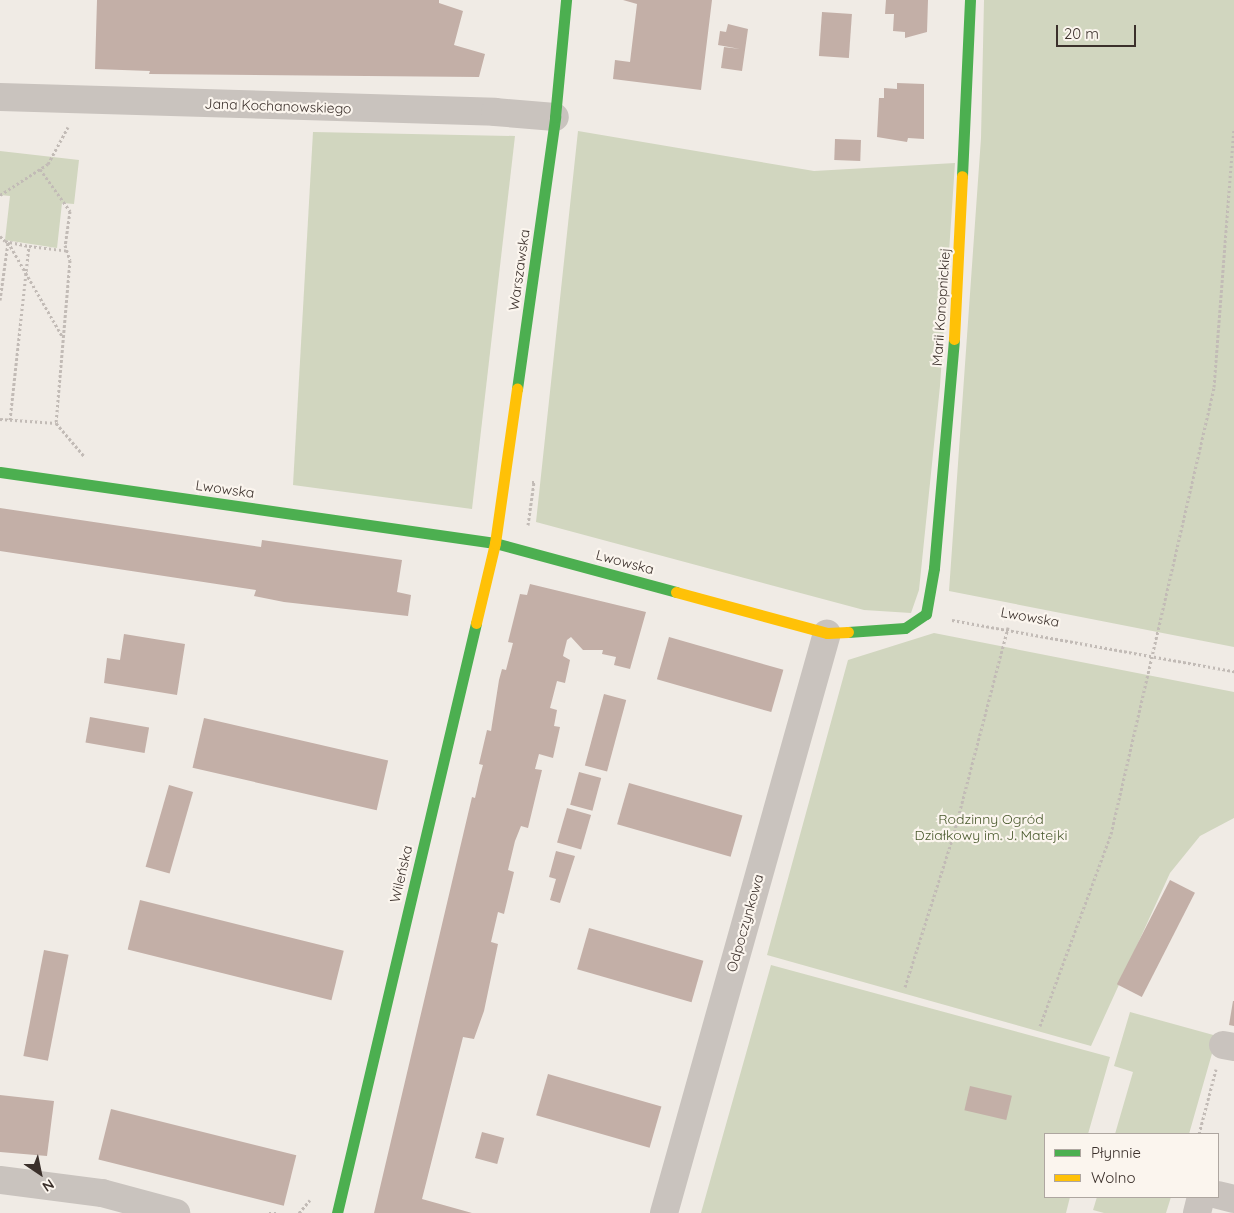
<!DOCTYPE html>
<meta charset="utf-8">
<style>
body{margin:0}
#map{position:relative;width:1234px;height:1213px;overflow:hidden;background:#f0ebe5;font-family:Quicksand,sans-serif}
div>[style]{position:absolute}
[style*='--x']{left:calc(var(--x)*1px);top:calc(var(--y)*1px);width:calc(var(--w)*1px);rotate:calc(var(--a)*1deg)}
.green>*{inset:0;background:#d1d6bf}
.building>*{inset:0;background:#c3afa7;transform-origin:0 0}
.path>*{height:3px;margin-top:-1.5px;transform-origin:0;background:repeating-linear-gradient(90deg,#c2bbb6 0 2.5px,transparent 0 5px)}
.street>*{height:28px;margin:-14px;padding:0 14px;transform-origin:14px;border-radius:14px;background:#c9c3be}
.fast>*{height:11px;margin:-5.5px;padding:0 5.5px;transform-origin:5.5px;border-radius:5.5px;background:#4caf50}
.slow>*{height:11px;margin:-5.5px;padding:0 5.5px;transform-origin:5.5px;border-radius:5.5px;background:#ffc107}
span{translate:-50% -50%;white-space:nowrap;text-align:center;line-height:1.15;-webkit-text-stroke:4.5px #fbf5ee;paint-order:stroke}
.street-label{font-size:14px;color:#3b302b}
.park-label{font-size:14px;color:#4a5a2e}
.legend{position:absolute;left:1044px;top:1133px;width:175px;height:65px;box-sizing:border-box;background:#fbf5ee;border:1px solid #aea6a0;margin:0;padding:6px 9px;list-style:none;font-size:15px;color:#3b302b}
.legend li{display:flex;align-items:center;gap:10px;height:25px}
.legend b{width:25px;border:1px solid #aea6a0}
.north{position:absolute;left:15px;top:1148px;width:50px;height:50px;-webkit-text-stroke:4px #fbf5ee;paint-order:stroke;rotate:146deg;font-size:14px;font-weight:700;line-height:20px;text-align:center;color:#3b302b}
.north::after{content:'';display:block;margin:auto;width:18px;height:22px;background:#3b302b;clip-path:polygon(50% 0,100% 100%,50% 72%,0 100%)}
.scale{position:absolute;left:1056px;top:25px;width:80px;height:22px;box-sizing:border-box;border:2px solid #3b302b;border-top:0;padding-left:6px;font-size:15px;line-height:18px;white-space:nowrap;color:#3b302b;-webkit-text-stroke:4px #fbf5ee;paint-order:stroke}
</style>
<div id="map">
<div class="green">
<i style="clip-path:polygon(984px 0,1234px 0,1234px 647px,949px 591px,981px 138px)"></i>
<i style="clip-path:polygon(578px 131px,814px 171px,955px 163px,940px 386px,919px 590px,911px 613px,864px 610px,536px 522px)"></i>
<i style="clip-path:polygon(313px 132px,515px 136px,472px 509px,293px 485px)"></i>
<i style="clip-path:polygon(0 151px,79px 160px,74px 204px,62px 203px,57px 248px,5px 240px,10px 196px,0 195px)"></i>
<i style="clip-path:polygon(934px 633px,1234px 692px,1234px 818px,1200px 836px,1170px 873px,1091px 1046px,767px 955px,848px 660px)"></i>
<i style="clip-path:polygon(771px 965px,1110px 1057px,1088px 1134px,1045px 1134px,1045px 1197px,1070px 1197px,1066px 1213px,701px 1213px)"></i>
<i style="clip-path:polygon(1130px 1012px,1217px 1036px,1189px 1134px,1115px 1134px,1133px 1072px,1114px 1066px)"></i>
<i style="clip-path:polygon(1097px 1197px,1171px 1197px,1166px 1213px,1104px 1213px,1093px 1210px)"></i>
</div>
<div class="building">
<i style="clip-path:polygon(97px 0,439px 0,439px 3px,463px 11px,454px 45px,485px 54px,479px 77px,149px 74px,150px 71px,95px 69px)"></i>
<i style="clip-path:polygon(623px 0,712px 0,701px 90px,613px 79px,615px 60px,630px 62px,637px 4px)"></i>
<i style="clip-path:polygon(886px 0,928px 0,927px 32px,905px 38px,905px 32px,893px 31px,894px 14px,885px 14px)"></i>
<i style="left:822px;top:12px;width:30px;height:44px;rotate:4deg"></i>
<i style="clip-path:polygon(728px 24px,748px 29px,742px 71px,721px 68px,724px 47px,740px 49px,718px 45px,720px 31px,726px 32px)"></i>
<i style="clip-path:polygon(897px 83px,924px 84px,924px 139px,908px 138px,907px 142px,877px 137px,879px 98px,884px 98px,884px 88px,897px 89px)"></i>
<i style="left:835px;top:139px;width:26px;height:21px;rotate:2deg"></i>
<i style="clip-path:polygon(0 508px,261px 547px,262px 540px,402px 560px,397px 592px,411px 595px,408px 616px,284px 602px,254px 596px,256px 590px,0 551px)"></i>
<i style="clip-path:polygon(530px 584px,646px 612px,630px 669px,614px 665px,616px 657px,602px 654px,603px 650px,583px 650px,571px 637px,567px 640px,563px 656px,570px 660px,565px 683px,557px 681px,550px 708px,557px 710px,554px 726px,560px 727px,553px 758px,539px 754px,535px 769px,542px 770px,528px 828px,521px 826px,515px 841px,508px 870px,514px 872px,504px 914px,498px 912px,491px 942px,498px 944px,484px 1011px,474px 1039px,463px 1037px,422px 1199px,472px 1213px,374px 1213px,472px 797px,475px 798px,480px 776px,483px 765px,479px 764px,487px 730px,491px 731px,499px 680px,502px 669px,506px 670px,513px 643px,508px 642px,520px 594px,527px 595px)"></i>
<i style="clip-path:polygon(124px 634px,185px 644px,177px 695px,104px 683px,107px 658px,120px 660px)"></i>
<i style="left:669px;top:637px;width:119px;height:44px;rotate:16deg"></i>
<i style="left:604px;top:694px;width:23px;height:74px;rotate:15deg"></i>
<i style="left:90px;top:717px;width:60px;height:26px;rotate:10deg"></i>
<i style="left:204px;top:718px;width:189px;height:51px;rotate:13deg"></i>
<i style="left:579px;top:772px;width:23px;height:34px;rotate:15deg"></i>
<i style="left:629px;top:783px;width:118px;height:43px;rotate:16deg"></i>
<i style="left:169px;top:785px;width:25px;height:85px;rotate:16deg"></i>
<i style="left:567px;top:808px;width:25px;height:36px;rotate:16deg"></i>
<i style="clip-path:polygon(556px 851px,575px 856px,560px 903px,550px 900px,556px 879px,549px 877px)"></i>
<i style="left:1170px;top:880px;width:28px;height:117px;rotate:27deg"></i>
<i style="left:140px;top:900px;width:210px;height:51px;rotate:14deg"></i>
<i style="left:589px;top:928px;width:119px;height:43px;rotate:16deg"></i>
<i style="left:44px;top:950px;width:25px;height:108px;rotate:11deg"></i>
<i style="clip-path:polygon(1233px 1001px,1234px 1001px,1234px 1026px,1229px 1025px)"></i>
<i style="left:548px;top:1074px;width:118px;height:43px;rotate:16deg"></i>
<i style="left:970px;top:1086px;width:43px;height:25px;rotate:13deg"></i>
<i style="clip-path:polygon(0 1095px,54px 1101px,47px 1156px,0 1152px)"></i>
<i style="left:111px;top:1109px;width:191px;height:52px;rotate:14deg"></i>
<i style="left:482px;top:1132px;width:23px;height:27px;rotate:15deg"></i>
</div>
<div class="path">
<i style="--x:40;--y:169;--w:52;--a:54.5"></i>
<i style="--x:70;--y:211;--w:34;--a:98"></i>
<i style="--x:65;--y:245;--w:16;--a:72"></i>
<i style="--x:70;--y:260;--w:164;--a:94.9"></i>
<i style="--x:0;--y:195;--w:57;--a:-32.9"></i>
<i style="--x:48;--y:164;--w:42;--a:-61.6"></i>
<i style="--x:0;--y:236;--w:7;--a:45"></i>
<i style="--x:5;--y:241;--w:25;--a:12"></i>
<i style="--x:8;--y:242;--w:108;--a:60.1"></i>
<i style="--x:0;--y:300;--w:59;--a:-82.1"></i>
<i style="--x:0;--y:419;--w:56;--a:4.1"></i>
<i style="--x:56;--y:423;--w:43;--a:49.7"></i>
<i style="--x:10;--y:420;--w:175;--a:-83.8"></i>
<i style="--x:29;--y:246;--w:38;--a:7"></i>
<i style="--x:528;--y:525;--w:43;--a:-82.1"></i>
<i style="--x:534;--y:482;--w:3;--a:180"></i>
<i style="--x:952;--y:620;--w:287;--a:10.3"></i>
<i style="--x:905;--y:987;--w:157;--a:-72.3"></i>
<i style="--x:953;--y:837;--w:217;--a:-75.3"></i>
<i style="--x:1040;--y:1026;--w:205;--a:-69.7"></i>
<i style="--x:1111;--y:834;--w:459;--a:-77"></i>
<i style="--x:1214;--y:387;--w:258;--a:-85.6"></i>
<i style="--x:1199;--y:1134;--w:67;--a:-75.3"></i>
<i style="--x:269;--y:1213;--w:9;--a:0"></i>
<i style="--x:299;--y:1213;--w:17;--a:-50"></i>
</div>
<div class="street">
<i style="--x:0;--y:97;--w:495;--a:1.7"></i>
<i style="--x:495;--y:112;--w:60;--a:4.8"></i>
<i style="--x:1223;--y:1045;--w:11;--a:10"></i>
<i style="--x:0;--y:1180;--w:103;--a:7.3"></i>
<i style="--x:102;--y:1193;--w:77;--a:15.1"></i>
<i style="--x:1218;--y:1195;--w:16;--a:14"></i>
<i style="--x:664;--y:1213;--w:602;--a:-74.3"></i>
<i style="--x:1197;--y:1213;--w:16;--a:-76"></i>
</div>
<div class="fast">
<i style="--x:962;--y:176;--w:176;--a:-87.4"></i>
<i style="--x:517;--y:389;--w:275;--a:-82"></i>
<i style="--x:555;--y:117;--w:118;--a:-84.6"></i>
<i style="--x:0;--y:472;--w:500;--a:8.16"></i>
<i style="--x:495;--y:543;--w:188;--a:15.1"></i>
<i style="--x:848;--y:632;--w:57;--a:-4"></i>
<i style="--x:905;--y:628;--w:25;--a:-34"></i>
<i style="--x:926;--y:614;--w:47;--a:-80.1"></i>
<i style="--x:934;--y:568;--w:230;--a:-85"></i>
<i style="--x:337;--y:1213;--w:606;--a:-76.74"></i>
</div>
<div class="slow">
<i style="--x:954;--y:339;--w:163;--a:-87.2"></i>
<i style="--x:676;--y:592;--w:156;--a:15.2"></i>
<i style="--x:827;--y:633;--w:21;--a:-3"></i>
<i style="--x:476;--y:623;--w:82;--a:-76.6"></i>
<i style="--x:495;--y:543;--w:156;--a:-81.9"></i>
</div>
<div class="street-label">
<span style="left:278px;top:106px;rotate:2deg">Jana Kochanowskiego</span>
<span style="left:519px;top:270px;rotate:-82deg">Warszawska</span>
<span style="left:941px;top:307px;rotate:-86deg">Marii Konopnickiej</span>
<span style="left:225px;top:489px;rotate:8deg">Lwowska</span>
<span style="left:625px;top:562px;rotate:15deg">Lwowska</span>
<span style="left:1030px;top:617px;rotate:10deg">Lwowska</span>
<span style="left:401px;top:874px;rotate:-77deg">Wileńska</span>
<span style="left:745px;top:923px;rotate:-74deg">Odpoczynkowa</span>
</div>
<div class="park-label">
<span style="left:991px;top:827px">Rodzinny Ogród<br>Działkowy im. J. Matejki</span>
</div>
<ul class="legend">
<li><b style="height:6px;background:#4caf50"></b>Płynnie</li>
<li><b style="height:6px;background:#ffc107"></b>Wolno</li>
</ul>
<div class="north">N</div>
<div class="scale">20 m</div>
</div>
